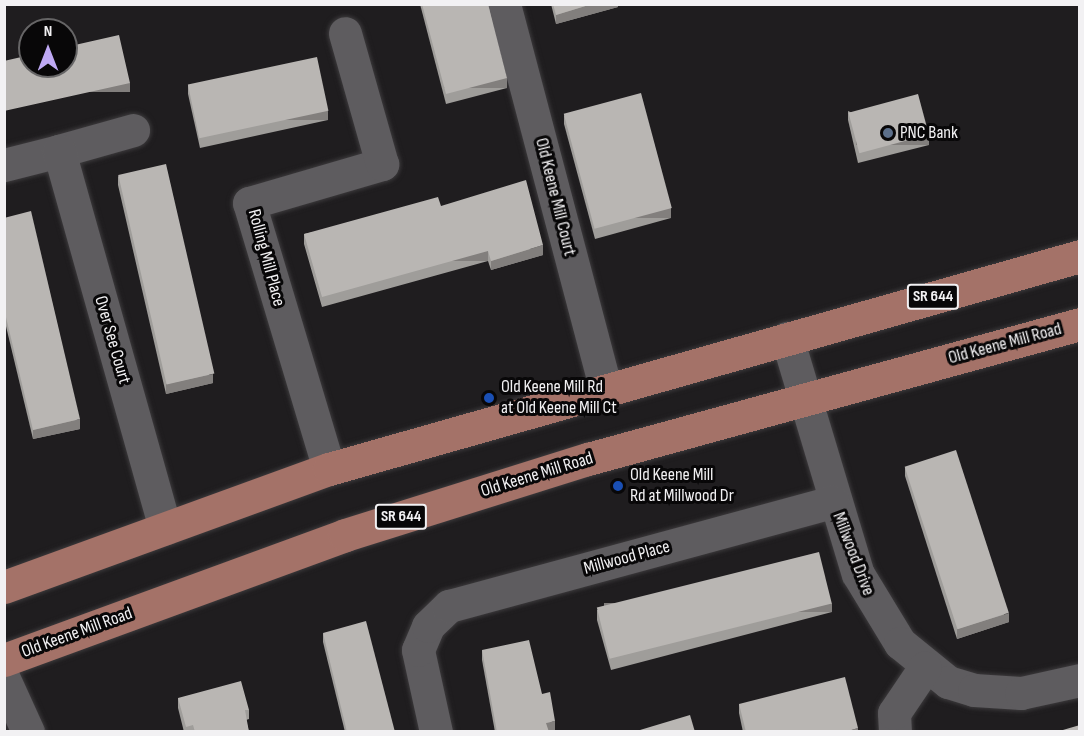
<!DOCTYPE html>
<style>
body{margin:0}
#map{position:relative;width:1084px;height:736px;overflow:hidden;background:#1f1d1f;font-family:"Sofia Sans Condensed",sans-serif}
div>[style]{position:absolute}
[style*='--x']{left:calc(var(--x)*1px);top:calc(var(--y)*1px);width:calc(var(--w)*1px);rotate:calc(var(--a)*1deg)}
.roads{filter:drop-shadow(0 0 2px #3c3a3c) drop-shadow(0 0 2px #3c3a3c)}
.minor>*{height:33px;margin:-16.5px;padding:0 16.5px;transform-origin:16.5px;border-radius:16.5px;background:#5e5c5f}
.major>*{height:33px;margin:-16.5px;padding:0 16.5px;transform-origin:16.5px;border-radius:16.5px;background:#a47268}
.wall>*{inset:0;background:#9f9d9a}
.shaded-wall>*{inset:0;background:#827f7d;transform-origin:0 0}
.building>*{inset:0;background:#b9b6b3;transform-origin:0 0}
.dots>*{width:16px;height:16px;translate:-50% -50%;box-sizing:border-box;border:3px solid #080708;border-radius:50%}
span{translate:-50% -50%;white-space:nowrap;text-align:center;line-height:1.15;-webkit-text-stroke:6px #080708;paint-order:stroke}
.shield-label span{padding:2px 4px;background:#080708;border:2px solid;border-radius:4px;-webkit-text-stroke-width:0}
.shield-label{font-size:16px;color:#f2f1f3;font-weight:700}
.poi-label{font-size:18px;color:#f2f1f3}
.left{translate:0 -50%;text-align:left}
.street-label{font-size:18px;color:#f2f1f3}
.frame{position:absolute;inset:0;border:6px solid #f2f1f3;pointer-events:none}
.north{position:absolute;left:18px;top:18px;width:60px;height:60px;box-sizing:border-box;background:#080708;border:2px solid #666566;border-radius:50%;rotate:0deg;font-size:16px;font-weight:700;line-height:24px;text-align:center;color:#f2f1f3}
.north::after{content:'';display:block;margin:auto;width:21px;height:27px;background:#bfa9f4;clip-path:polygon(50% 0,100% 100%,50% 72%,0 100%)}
</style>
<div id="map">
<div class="roads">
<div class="minor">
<i style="--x:504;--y:4;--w:400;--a:75.2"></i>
<i style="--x:59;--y:151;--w:77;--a:-15.8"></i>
<i style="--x:4;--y:165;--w:57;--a:-14.3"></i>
<i style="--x:59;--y:151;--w:392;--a:74.3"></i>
<i style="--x:787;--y:338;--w:246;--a:73.3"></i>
<i style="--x:858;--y:574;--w:81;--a:58.7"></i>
<i style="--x:900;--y:643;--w:62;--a:39.1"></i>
<i style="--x:948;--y:682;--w:27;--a:17"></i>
<i style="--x:974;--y:690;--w:47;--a:3.7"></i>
<i style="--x:1021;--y:693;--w:60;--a:-12.4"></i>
<i style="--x:329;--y:469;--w:278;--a:-106.7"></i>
<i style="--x:249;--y:203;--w:139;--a:-16.3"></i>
<i style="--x:382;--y:164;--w:136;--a:-105.8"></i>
<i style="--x:4;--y:679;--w:58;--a:65.6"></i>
<i style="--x:436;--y:732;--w:84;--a:-102.4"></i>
<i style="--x:418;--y:650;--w:26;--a:-67"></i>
<i style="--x:428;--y:626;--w:29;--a:-44"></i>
<i style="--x:449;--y:606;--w:398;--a:-15.2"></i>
<i style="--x:895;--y:732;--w:19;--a:-93"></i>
<i style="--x:894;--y:713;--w:55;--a:-56"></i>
</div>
<div class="major">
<i style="--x:4;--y:587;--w:346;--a:-20"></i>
<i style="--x:329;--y:469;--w:781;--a:-15.83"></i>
<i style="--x:4;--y:660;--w:363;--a:-20.1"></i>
<i style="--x:345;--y:535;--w:255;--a:-17.4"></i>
<i style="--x:588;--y:459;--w:510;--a:-15.34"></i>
</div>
</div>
<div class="wall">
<i style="clip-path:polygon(420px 4px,488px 4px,507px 88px,446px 104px)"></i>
<i style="clip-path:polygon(551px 4px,618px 4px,618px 7px,556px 24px)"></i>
<i style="clip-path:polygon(188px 85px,328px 120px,200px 148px,188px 94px)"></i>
<i style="clip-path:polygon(848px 111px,929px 145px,858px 163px,848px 120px)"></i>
<i style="clip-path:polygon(564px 115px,671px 218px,595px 239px,564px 124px)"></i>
<i style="clip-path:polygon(118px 175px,213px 383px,166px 394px,118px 185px)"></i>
<i style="clip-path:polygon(441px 206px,543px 255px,491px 270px,488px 261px,322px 307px,304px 244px,304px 234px)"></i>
<i style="clip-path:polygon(4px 218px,80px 429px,33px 439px,4px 318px)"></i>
<i style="clip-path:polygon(905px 467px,1009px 622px,957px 639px,905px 476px)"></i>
<i style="clip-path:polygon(597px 610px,832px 612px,611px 670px,597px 620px)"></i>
<i style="clip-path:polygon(323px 633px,395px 732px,345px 732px,323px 642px)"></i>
<i style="clip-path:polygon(482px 650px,542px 694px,555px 731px,552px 732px,495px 732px,482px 660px)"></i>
<i style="clip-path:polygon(178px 698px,249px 710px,249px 719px,246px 720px,249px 732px,184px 732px,178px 708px)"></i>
<i style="clip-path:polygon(739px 704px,858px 732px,743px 732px,739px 713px)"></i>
</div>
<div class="shaded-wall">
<i style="clip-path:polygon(592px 4px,618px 4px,618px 7px,556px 24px,556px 15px)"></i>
<i style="left:507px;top:78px;width:10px;height:63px;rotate:90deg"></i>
<i style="left:130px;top:83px;width:9px;height:129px;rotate:90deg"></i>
<i style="left:328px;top:111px;width:9px;height:131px;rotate:90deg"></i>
<i style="left:929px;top:135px;width:10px;height:73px;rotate:90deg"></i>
<i style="left:671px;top:208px;width:10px;height:79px;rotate:90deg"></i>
<i style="clip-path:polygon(543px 245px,543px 255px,491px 270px,491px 261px)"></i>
<i style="left:488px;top:251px;width:10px;height:172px;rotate:90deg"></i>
<i style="clip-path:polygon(213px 374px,213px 383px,166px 394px,166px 384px)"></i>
<i style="clip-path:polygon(80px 419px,80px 429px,33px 439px,33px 430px)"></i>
<i style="left:832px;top:603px;width:9px;height:228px;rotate:90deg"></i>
<i style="clip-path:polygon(1009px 613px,1009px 622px,957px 639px,957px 629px)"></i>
<i style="clip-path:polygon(555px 721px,555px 731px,546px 732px,546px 723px)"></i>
<i style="clip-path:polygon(858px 728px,858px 732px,845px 732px)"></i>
</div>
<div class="building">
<i style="clip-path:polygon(422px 4px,488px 4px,507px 78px,446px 94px)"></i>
<i style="clip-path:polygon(553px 4px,592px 4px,556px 15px)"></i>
<i style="clip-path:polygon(119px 35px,130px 83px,4px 111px,4px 61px,30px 55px,30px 66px,66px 66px,66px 47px)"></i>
<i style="left:317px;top:57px;width:55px;height:132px;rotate:78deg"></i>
<i style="left:641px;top:93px;width:119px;height:80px;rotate:75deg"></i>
<i style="left:918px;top:94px;width:42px;height:72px;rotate:75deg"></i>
<i style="left:166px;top:164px;width:215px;height:49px;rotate:77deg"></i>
<i style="clip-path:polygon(526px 180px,543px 245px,491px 261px,488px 251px,322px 297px,304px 234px,438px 197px,441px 206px)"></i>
<i style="clip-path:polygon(31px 211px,80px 419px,33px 430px,4px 309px,4px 218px)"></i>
<i style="left:956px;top:450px;width:171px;height:54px;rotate:72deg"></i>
<i style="left:819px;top:552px;width:53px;height:229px;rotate:76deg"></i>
<i style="clip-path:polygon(366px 621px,395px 732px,347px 732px,323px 633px)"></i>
<i style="clip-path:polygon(529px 640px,542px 694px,550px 692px,555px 721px,546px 723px,549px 732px,497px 732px,482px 650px)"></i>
<i style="clip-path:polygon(845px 677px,858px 728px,845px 732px,746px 732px,739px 704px)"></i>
<i style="clip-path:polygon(241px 681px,249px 710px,245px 710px,249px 732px,195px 732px,193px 725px,186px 727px,178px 698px)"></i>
<i style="clip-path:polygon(690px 715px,695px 732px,641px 732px,640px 730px)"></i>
<i style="clip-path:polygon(1080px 725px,1080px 732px,1056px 732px)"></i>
</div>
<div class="dots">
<i style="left:888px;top:133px;background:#5c6f8a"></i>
<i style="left:489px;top:398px;background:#1a4fb4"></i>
<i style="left:618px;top:486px;background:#1a4fb4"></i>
</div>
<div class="shield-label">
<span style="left:933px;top:297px">SR 644</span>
<span style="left:401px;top:517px">SR 644</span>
</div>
<div class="poi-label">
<span class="left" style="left:900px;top:133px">PNC Bank</span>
<span class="left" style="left:501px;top:398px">Old Keene Mill Rd<br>at Old Keene Mill Ct</span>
<span class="left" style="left:630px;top:486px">Old Keene Mill<br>Rd at Millwood Dr</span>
</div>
<div class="street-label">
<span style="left:555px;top:197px;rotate:76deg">Old Keene Mill Court</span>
<span style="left:266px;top:258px;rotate:75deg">Rolling Mill Place</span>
<span style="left:112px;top:340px;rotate:74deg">Over See Court</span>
<span style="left:1005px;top:344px;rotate:-15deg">Old Keene Mill Road</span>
<span style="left:537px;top:475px;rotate:-17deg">Old Keene Mill Road</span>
<span style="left:853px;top:554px;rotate:69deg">Millwood Drive</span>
<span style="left:627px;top:558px;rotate:-15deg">Millwood Place</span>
<span style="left:77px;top:633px;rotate:-20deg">Old Keene Mill Road</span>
</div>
<div class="frame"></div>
<div class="north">N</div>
</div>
